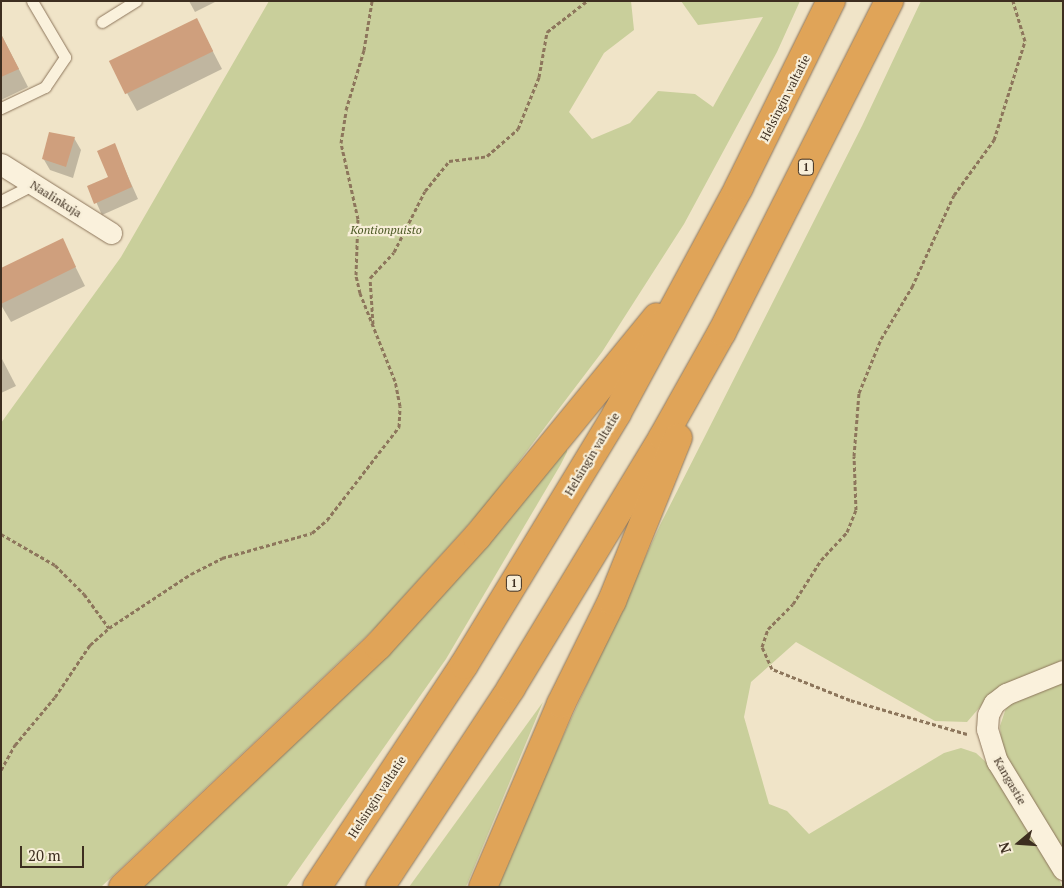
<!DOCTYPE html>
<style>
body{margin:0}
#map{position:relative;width:1064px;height:888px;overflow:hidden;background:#f0e4c8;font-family:"PT Serif",serif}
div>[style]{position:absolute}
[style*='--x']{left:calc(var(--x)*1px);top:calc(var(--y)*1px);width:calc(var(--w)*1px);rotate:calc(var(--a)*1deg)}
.green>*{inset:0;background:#c9cf9b}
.shadow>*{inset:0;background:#0003}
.building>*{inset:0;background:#cf9f7d;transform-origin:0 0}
.path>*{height:3px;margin-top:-1.5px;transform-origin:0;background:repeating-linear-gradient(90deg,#8d765c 0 4px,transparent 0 6.5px)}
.roads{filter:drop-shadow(0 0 1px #8d765c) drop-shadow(0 0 1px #8d765c)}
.lane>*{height:11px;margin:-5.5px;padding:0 5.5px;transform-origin:5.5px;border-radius:5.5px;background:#faf1dc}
.street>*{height:21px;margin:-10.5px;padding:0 10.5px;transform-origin:10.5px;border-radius:10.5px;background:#faf1dc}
.highway>*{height:28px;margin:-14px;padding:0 14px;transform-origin:14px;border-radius:14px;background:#e0a458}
span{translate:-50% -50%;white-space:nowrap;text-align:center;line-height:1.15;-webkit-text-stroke:4.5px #f7eed8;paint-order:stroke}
.shield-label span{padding:1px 4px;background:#f7eed8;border:1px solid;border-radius:4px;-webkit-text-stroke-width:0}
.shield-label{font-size:11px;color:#3d2e20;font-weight:700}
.street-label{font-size:12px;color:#3d2e20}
.park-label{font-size:12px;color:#4d5a26;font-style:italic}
.frame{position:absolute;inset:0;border:2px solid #3d2e20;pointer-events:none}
.north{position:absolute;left:994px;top:818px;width:50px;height:50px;-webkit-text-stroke:4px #f7eed8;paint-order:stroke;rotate:252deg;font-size:14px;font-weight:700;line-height:20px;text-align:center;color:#3d2e20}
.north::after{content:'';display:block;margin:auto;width:18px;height:22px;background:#3d2e20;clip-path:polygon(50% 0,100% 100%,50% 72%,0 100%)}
.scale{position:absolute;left:20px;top:846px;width:64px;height:22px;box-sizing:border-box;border:2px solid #3d2e20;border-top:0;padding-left:6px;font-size:15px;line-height:18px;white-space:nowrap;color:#3d2e20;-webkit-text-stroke:4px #f7eed8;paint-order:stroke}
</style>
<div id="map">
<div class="green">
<i style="clip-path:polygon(269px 1px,631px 1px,634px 30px,604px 53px,569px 112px,592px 139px,630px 123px,658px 91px,695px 94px,713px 107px,763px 17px,698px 25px,681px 1px,800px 1px,777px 52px,684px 224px,602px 352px,486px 505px,376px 627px,101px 887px,1px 887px,1px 423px,121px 257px)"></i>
<i style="clip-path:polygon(921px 1px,1063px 1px,1063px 660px,993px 692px,967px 722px,935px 721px,796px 642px,751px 682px,744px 717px,769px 804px,787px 811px,809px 834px,944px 753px,961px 748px,976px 753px,1000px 775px,1063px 887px,494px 887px,661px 523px,862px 126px)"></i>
<i style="clip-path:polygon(567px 443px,567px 452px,561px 464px,446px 659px,286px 887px,142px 887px)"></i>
<i style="clip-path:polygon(1063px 677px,1063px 852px,1008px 760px,1001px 742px,1000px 726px,1006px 708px,1018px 696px)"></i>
<i style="clip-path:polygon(543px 702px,466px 887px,409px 887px)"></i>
</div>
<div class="shadow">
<i style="clip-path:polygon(189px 1px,217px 1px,195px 12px)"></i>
<i style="clip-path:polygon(196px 19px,222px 69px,137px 111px,127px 93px)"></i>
<i style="clip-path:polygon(1px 34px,28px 87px,1px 100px)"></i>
<i style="clip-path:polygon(74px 138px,81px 150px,73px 178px,50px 170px,43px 158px)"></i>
<i style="clip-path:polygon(114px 145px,138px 199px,102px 215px,89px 186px,110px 178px)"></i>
<i style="clip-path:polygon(62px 240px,85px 286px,11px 322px,1px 305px,1px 270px)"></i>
<i style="clip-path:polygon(1px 357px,16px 386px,1px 393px)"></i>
</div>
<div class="building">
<i style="left:197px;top:18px;width:37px;height:98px;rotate:64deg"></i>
<i style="clip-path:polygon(1px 34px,19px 69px,1px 77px)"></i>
<i style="clip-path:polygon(49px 132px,75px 137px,66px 167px,42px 159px)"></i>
<i style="clip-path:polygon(115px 143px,132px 187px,94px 204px,87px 186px,108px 177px,97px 151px)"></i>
<i style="clip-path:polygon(63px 238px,76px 267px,1px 304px,1px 268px)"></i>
</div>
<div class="path">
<i style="--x:373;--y:324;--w:46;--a:-93.7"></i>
<i style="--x:370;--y:278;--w:35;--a:-47"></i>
<i style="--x:394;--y:252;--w:68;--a:-63.1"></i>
<i style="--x:425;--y:191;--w:38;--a:-51"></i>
<i style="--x:449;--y:161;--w:38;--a:-7"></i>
<i style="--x:487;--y:156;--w:41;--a:-41.1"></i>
<i style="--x:518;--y:129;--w:56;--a:-68"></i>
<i style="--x:539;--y:77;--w:46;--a:-79.9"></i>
<i style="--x:547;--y:32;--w:51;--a:-37.8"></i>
<i style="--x:1;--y:534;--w:62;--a:29.9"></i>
<i style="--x:55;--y:565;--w:41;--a:45"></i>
<i style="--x:84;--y:594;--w:42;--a:53.7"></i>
<i style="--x:967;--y:734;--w:122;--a:-163.8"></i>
<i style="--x:850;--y:700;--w:84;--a:-158.3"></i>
<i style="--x:772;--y:669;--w:24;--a:-114"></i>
<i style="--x:762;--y:647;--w:19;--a:-72"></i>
<i style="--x:768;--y:629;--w:35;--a:-45"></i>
<i style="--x:793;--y:604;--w:52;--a:-57.5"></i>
<i style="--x:821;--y:560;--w:38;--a:-47"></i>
<i style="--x:847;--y:532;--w:24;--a:-68"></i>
<i style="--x:856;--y:510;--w:54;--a:-92.1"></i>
<i style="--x:854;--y:456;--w:63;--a:-85.5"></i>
<i style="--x:859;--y:393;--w:58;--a:-67.8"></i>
<i style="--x:881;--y:339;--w:61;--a:-59.2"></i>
<i style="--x:912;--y:287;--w:101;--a:-65.5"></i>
<i style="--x:954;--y:195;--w:68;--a:-54"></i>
<i style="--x:994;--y:140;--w:104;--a:-72.6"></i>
<i style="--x:1025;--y:41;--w:42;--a:-106.7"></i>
<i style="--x:1;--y:770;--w:29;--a:-61"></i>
<i style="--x:15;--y:745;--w:62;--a:-50.2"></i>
<i style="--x:55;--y:697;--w:63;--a:-56.1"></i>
<i style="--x:90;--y:645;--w:25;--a:-42"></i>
<i style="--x:109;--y:628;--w:98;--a:-33.4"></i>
<i style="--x:191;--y:574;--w:35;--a:-27"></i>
<i style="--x:222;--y:558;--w:93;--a:-15.5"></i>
<i style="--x:312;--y:533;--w:20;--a:-41"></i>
<i style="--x:327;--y:520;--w:118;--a:-52.3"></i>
<i style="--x:399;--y:427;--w:21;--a:-87"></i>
<i style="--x:400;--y:406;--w:25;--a:-101"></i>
<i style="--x:395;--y:381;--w:95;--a:-111.7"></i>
<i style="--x:360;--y:293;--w:18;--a:-103"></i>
<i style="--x:356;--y:275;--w:56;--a:-88"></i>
<i style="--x:358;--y:219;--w:78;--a:-102.6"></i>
<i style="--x:341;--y:143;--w:33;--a:-81"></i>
<i style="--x:346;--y:110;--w:63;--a:-73.3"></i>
<i style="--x:364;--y:50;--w:50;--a:-80.7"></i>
</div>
<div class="roads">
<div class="lane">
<i style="--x:102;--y:22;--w:40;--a:-32"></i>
<i style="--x:1;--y:108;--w:49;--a:-25.5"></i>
<i style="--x:45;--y:87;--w:36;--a:-56"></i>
<i style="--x:65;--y:57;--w:65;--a:-120.5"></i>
<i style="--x:1;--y:201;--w:36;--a:-27"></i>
</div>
<div class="street">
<i style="--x:1;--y:164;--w:130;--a:32.1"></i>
<i style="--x:1063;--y:671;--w:61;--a:158"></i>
<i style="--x:1006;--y:694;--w:15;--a:143"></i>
<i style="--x:994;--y:703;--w:13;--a:117"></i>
<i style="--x:988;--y:715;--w:14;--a:94"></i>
<i style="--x:987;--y:729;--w:34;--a:73"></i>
<i style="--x:997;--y:761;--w:127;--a:58.6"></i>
</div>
<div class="highway">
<i style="--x:123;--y:887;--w:351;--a:-43.4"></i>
<i style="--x:378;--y:646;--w:147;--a:-47.8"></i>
<i style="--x:477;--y:537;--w:284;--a:-50.7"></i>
<i style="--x:317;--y:887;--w:266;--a:-56.5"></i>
<i style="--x:464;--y:665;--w:295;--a:-58.7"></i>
<i style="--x:617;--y:413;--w:257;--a:-61.6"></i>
<i style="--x:739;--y:187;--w:208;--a:-63.7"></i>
<i style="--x:380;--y:887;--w:238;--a:-56.6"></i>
<i style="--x:511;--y:688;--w:293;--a:-58.8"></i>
<i style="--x:663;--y:437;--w:120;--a:-60.7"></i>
<i style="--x:722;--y:332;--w:371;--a:-63.2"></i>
<i style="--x:483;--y:887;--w:199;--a:-66.9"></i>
<i style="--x:561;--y:704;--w:115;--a:-63.7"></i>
<i style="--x:612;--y:601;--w:176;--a:-68"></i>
</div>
</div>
<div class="shield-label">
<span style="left:806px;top:167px">1</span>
<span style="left:514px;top:583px">1</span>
</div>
<div class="street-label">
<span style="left:785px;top:98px;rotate:-63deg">Helsingin valtatie</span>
<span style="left:56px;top:199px;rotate:32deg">Naalinkuja</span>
<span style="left:592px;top:454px;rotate:-59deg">Helsingin valtatie</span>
<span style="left:1010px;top:781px;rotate:60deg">Kangastie</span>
<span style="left:377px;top:797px;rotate:-57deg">Helsingin valtatie</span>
</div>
<div class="park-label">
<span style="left:386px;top:230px">Kontionpuisto</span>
</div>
<div class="frame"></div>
<div class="north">N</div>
<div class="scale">20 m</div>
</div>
